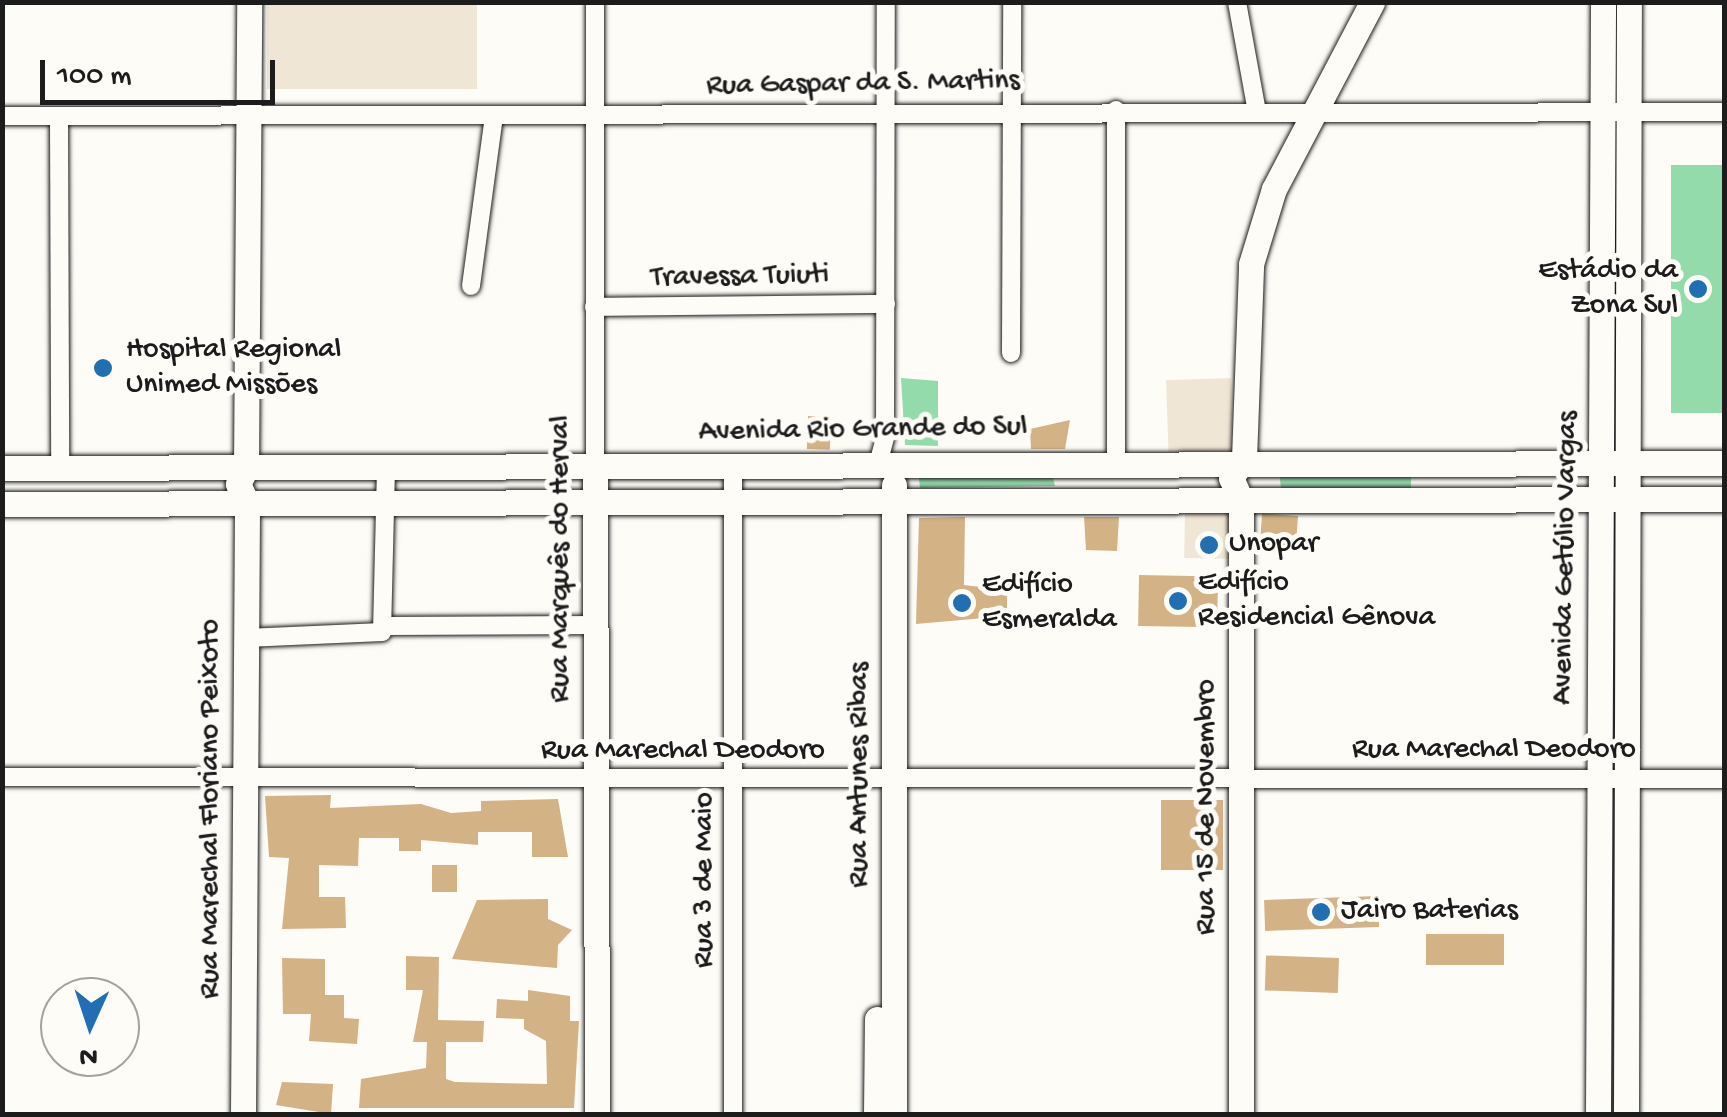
<!DOCTYPE html>
<meta charset="utf-8">
<style>
body{margin:0}
#map{position:relative;width:1727px;height:1117px;overflow:hidden;background:#fdfcf7;font-family:"Gochi Hand",sans-serif}
div>[style]{position:absolute}
[style*='--x']{left:calc(var(--x)*1px);top:calc(var(--y)*1px);width:calc(var(--w)*1px);rotate:calc(var(--a)*1deg)}
.built>*{inset:0;background:#f0e6d5;transform-origin:0 0}
.green>*{inset:0;background:#93dbaa;transform-origin:0 0}
.building>*{inset:0;background:#d3b286;transform-origin:0 0}
.roads{filter:drop-shadow(0 0 2px #1c1c1c) drop-shadow(0 0 2px #1c1c1c)}
.street>*{height:18px;margin:-9px;padding:0 9px;transform-origin:9px;border-radius:9px;background:#fdfcf7}
.secondary>*{height:25px;margin:-12.5px;padding:0 12.5px;transform-origin:12.5px;border-radius:12.5px;background:#fdfcf7}
.dots>*{width:28px;height:28px;translate:-50% -50%;box-sizing:border-box;border:5px solid #fdfcf7;border-radius:50%}
span{translate:-50% -50%;white-space:nowrap;text-align:center;line-height:1.15;-webkit-text-stroke:10px #fdfcf7;paint-order:stroke}
.street-label{font-size:30px;color:#1c1c1c}
.poi-label{font-size:30px;color:#1c1c1c}
.right{translate:-100% -50%;text-align:right}
.left{translate:0 -50%;text-align:left}
.frame{position:absolute;inset:0;border:5px solid #1c1c1c;pointer-events:none}
.north{position:absolute;left:40px;top:977px;width:100px;height:100px;box-sizing:border-box;background:#fdfcf7;border:2px solid #a3a29f;border-radius:50%;rotate:183deg;font-size:28px;font-weight:700;line-height:40px;text-align:center;color:#1c1c1c}
.north::after{content:'';display:block;margin:auto;width:35px;height:45px;background:#1f6fb2;clip-path:polygon(50% 0,100% 100%,50% 72%,0 100%)}
.scale{position:absolute;left:40px;top:60px;width:235px;height:45px;box-sizing:border-box;border:5px solid #1c1c1c;border-top:0;padding-left:12px;font-size:30px;line-height:35px;white-space:nowrap;color:#1c1c1c;-webkit-text-stroke:8px #fdfcf7;paint-order:stroke}
</style>
<div id="map">
<div class="built">
<i style="left:267px;top:3px;width:210px;height:86px"></i>
<i style="left:1231px;top:378px;width:72px;height:65px;rotate:88deg"></i>
<i style="left:1185px;top:510px;width:47px;height:48px;rotate:1deg"></i>
</div>
<div class="green">
<i style="left:1671px;top:165px;width:53px;height:248px"></i>
<i style="clip-path:polygon(901px 378px,938px 381px,938px 446px,905px 445px)"></i>
<i style="clip-path:polygon(1051px 470px,1055px 486px,920px 488px,919px 479px,920px 472px)"></i>
<i style="clip-path:polygon(1411px 470px,1411px 488px,1281px 488px,1280px 480px,1280px 471px)"></i>
</div>
<div class="building">
<i style="left:808px;top:416px;width:23px;height:33px;rotate:2deg"></i>
<i style="clip-path:polygon(1070px 420px,1065px 449px,1031px 449px,1030px 429px)"></i>
<i style="left:1298px;top:516px;width:32px;height:36px;rotate:94deg"></i>
<i style="clip-path:polygon(965px 517px,964px 585px,1007px 590px,1007px 616px,916px 624px,919px 518px)"></i>
<i style="clip-path:polygon(1084px 517px,1119px 517px,1117px 551px,1086px 550px)"></i>
<i style="left:1139px;top:575px;width:79px;height:51px;rotate:1deg"></i>
<i style="clip-path:polygon(331px 795px,330px 808px,421px 804px,451px 813px,481px 811px,481px 801px,558px 799px,568px 857px,532px 857px,532px 832px,478px 832px,478px 845px,421px 840px,421px 851px,399px 851px,399px 838px,359px 838px,358px 866px,319px 865px,319px 897px,345px 897px,346px 928px,282px 929px,289px 858px,269px 857px,265px 796px)"></i>
<i style="left:1161px;top:800px;width:62px;height:70px"></i>
<i style="left:432px;top:865px;width:25px;height:27px"></i>
<i style="left:1378px;top:896px;width:31px;height:114px;rotate:88deg"></i>
<i style="clip-path:polygon(548px 899px,548px 919px,572px 930px,558px 945px,557px 968px,452px 959px,477px 900px)"></i>
<i style="left:1426px;top:934px;width:78px;height:31px"></i>
<i style="clip-path:polygon(406px 956px,439px 957px,438px 1020px,484px 1021px,483px 1042px,446px 1042px,446px 1079px,455px 1082px,547px 1084px,546px 1041px,524px 1029px,524px 1019px,496px 1018px,497px 999px,528px 1001px,528px 990px,570px 996px,570px 1021px,579px 1021px,574px 1108px,359px 1108px,361px 1079px,426px 1068px,427px 1042px,413px 1042px,423px 990px,406px 990px)"></i>
<i style="clip-path:polygon(282px 958px,325px 959px,325px 995px,344px 995px,344px 1018px,359px 1019px,357px 1044px,309px 1041px,311px 1014px,283px 1014px)"></i>
<i style="left:1339px;top:958px;width:35px;height:73px;rotate:92deg"></i>
<i style="clip-path:polygon(282px 1082px,333px 1084px,331px 1114px,276px 1105px)"></i>
</div>
<div class="roads">
<div class="street">
<i style="--x:1237;--y:2;--w:107;--a:79.7"></i>
<i style="--x:1116;--y:110;--w:349;--a:90"></i>
<i style="--x:2;--y:116;--w:1722;--a:-0.13"></i>
<i style="--x:59;--y:117;--w:351;--a:89.8"></i>
<i style="--x:471;--y:286;--w:172;--a:-82.3"></i>
<i style="--x:594;--y:307;--w:292;--a:-0.6"></i>
<i style="--x:1011;--y:353;--w:351;--a:-89.8"></i>
<i style="--x:878;--y:464;--w:28;--a:-75"></i>
<i style="--x:885;--y:437;--w:435;--a:-89.9"></i>
<i style="--x:595;--y:466;--w:464;--a:-90"></i>
<i style="--x:733;--y:466;--w:648;--a:90"></i>
<i style="--x:387;--y:626;--w:208;--a:-0.3"></i>
<i style="--x:246;--y:638;--w:136;--a:-2.5"></i>
<i style="--x:382;--y:632;--w:165;--a:-88.6"></i>
<i style="--x:2;--y:777;--w:1722;--a:0.07"></i>
</div>
<div class="secondary">
<i style="--x:595;--y:466;--w:648;--a:89.82"></i>
<i style="--x:2;--y:468;--w:1722;--a:-0.17"></i>
<i style="--x:894;--y:485;--w:629;--a:90"></i>
<i style="--x:2;--y:504;--w:1722;--a:-0.17"></i>
<i style="--x:243;--y:1114;--w:611;--a:-89.62"></i>
<i style="--x:247;--y:503;--w:21;--a:-115"></i>
<i style="--x:238;--y:484;--w:18;--a:-63"></i>
<i style="--x:246;--y:468;--w:466;--a:-89.6"></i>
<i style="--x:876;--y:1114;--w:95;--a:-89.4"></i>
<i style="--x:1241;--y:1114;--w:614;--a:-90"></i>
<i style="--x:1241;--y:500;--w:24;--a:-114"></i>
<i style="--x:1231;--y:478;--w:23;--a:-56"></i>
<i style="--x:1244;--y:459;--w:195;--a:-87.9"></i>
<i style="--x:1251;--y:264;--w:78;--a:-73"></i>
<i style="--x:1274;--y:189;--w:211;--a:-62.3"></i>
<i style="--x:1598;--y:1114;--w:1112;--a:-89.74"></i>
<i style="--x:1626;--y:1114;--w:1112;--a:-89.85"></i>
</div>
</div>
<div class="dots">
<i style="left:1698px;top:289px;background:#1f6fb2"></i>
<i style="left:103px;top:368px;background:#1f6fb2"></i>
<i style="left:1209px;top:545px;background:#1f6fb2"></i>
<i style="left:1178px;top:601px;background:#1f6fb2"></i>
<i style="left:962px;top:603px;background:#1f6fb2"></i>
<i style="left:1321px;top:912px;background:#1f6fb2"></i>
</div>
<div class="street-label">
<span style="left:863px;top:85px;rotate:-1deg">Rua Gaspar da S. Martins</span>
<span style="left:740px;top:278px;rotate:-1deg">Travessa Tuiuti</span>
<span style="left:863px;top:431px;rotate:-1deg">Avenida Rio Grande do Sul</span>
<span style="left:1567px;top:558px;rotate:-89deg">Avenida Getúlio Vargas</span>
<span style="left:562px;top:559px;rotate:-90deg">Rua Marquês do Herval</span>
<span style="left:1494px;top:751px">Rua Marechal Deodoro</span>
<span style="left:683px;top:752px">Rua Marechal Deodoro</span>
<span style="left:861px;top:775px;rotate:-90deg">Rua Antunes Ribas</span>
<span style="left:1208px;top:807px;rotate:-90deg">Rua 15 de Novembro</span>
<span style="left:212px;top:809px;rotate:-90deg">Rua Marechal Floriano Peixoto</span>
<span style="left:706px;top:880px;rotate:-90deg">Rua 3 de Maio</span>
</div>
<div class="poi-label">
<span class="right" style="left:1678px;top:289px">Estádio da<br>Zona Sul</span>
<span class="left" style="left:126px;top:368px">Hospital Regional<br>Unimed Missões</span>
<span class="left" style="left:1229px;top:545px">Unopar</span>
<span class="left" style="left:1198px;top:601px">Edifício<br>Residencial Gênova</span>
<span class="left" style="left:982px;top:603px">Edifício<br>Esmeralda</span>
<span class="left" style="left:1341px;top:912px">Jairo Baterias</span>
</div>
<div class="frame"></div>
<div class="north">N</div>
<div class="scale">100 m</div>
</div>
